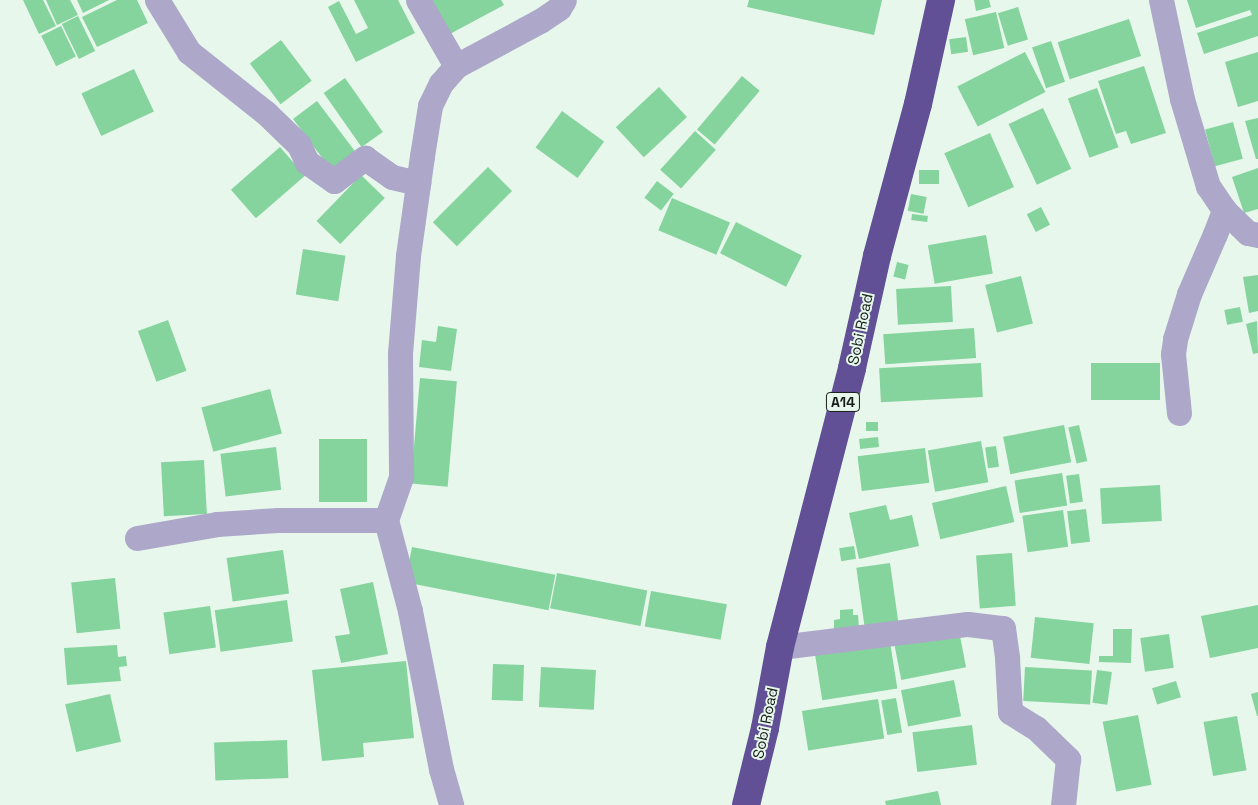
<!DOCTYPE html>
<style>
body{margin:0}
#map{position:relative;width:1258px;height:805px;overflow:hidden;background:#e7f7eb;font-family:"Space Grotesk",sans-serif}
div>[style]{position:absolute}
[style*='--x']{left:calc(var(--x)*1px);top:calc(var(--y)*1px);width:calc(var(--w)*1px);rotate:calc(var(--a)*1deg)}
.building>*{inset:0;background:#85d39d;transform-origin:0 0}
.street>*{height:25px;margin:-12.5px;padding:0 12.5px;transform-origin:12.5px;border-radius:12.5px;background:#ada7c9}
.highway>*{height:28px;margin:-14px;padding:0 14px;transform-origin:14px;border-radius:14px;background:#615095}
span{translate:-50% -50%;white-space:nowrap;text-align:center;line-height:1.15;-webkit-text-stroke:4px #e7f7eb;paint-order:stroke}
.shield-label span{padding:1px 4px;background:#e7f7eb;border:1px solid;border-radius:4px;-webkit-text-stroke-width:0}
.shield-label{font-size:14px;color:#171d19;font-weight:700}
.street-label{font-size:15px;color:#171d19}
</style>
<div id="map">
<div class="building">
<i style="clip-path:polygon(23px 0,43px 0,56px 26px,39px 34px)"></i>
<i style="clip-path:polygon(46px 0,70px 0,78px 15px,57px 25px)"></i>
<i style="clip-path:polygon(77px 0,109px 0,83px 13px)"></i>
<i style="clip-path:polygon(117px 0,137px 0,148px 23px,97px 47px,82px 17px)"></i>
<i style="clip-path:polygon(354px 0,398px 0,415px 33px,356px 62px,328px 7px,339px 1px,356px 34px,368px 28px)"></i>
<i style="clip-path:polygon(429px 0,501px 0,504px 5px,448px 35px)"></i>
<i style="clip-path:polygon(749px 0,882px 0,874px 35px,747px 7px)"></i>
<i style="clip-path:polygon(974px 0,989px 0,991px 7px,976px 11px)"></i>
<i style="clip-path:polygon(1187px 0,1258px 0,1258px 36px,1204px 54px,1197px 33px,1252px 15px,1250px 10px,1196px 28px)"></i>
<i style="left:1018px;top:7px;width:34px;height:21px;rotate:73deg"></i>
<i style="left:996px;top:12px;width:37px;height:32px;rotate:77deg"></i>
<i style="left:78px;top:16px;width:39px;height:18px;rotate:64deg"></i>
<i style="left:1129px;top:19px;width:39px;height:75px;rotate:72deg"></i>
<i style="left:61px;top:26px;width:34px;height:22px;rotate:64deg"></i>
<i style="left:966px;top:37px;width:15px;height:17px;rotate:82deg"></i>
<i style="left:281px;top:40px;width:51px;height:39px;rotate:53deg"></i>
<i style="left:1051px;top:41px;width:43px;height:20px;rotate:71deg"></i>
<i style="left:1025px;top:52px;width:45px;height:76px;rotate:63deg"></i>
<i style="clip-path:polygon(1258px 52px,1258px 101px,1238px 107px,1225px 62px)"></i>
<i style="clip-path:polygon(1144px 66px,1166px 133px,1131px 144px,1126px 131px,1116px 134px,1098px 81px)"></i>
<i style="left:134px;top:69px;width:47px;height:58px;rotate:65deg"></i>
<i style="left:742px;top:76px;width:23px;height:70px;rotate:40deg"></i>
<i style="left:345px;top:78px;width:66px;height:26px;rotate:55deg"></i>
<i style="left:659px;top:87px;width:41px;height:59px;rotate:47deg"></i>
<i style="left:1097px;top:88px;width:63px;height:31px;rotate:70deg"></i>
<i style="left:317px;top:101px;width:64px;height:30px;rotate:53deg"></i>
<i style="left:1043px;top:108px;width:67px;height:38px;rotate:65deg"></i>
<i style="left:562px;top:111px;width:52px;height:45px;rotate:36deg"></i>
<i style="clip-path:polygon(1258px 118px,1258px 159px,1256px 159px,1245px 121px)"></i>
<i style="left:1233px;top:122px;width:38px;height:29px;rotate:75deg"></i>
<i style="left:695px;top:131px;width:28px;height:52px;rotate:42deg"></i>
<i style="left:990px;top:133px;width:59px;height:50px;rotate:66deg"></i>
<i style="left:280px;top:147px;width:38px;height:65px;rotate:49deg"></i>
<i style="left:488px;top:167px;width:34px;height:78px;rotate:45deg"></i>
<i style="clip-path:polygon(1258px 168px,1258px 209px,1244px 213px,1232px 177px)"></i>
<i style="left:919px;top:170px;width:20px;height:14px"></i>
<i style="left:361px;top:175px;width:33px;height:64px;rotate:44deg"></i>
<i style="left:657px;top:181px;width:21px;height:21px;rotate:37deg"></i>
<i style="left:911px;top:194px;width:16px;height:17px;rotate:11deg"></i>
<i style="left:672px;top:198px;width:63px;height:35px;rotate:23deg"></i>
<i style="left:1041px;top:207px;width:20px;height:16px;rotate:63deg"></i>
<i style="left:912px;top:214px;width:16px;height:6px;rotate:7deg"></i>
<i style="left:736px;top:222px;width:74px;height:35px;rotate:27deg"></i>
<i style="left:986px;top:235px;width:39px;height:59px;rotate:80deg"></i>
<i style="left:303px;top:249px;width:43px;height:46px;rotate:9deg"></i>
<i style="left:897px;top:262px;width:12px;height:15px;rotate:14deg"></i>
<i style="clip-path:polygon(1258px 275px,1258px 311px,1249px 313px,1243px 277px)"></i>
<i style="left:1021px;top:276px;width:49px;height:37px;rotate:76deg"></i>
<i style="left:951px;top:286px;width:36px;height:55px;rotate:87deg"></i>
<i style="left:1240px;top:307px;width:15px;height:16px;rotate:79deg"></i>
<i style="left:168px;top:320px;width:54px;height:32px;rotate:70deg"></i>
<i style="clip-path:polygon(1257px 321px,1258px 353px,1253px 354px,1246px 324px)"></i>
<i style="clip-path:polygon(438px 326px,457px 329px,451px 371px,419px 367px,422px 340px,436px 342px)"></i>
<i style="left:974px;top:328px;width:30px;height:91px;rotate:86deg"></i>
<i style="left:981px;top:363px;width:34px;height:102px;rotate:87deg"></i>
<i style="left:1160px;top:363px;width:37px;height:69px;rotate:90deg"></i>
<i style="left:420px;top:378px;width:37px;height:106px;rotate:5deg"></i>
<i style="left:270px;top:389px;width:46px;height:71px;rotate:75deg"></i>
<i style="left:866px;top:422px;width:12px;height:9px"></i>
<i style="left:1064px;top:425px;width:38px;height:62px;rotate:79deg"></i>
<i style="left:1079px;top:425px;width:37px;height:11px;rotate:77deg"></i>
<i style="left:878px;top:437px;width:10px;height:19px;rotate:84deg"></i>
<i style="left:319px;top:439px;width:48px;height:63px"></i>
<i style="left:981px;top:441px;width:42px;height:54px;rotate:80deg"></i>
<i style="left:996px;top:446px;width:21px;height:11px;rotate:82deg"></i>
<i style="left:276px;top:447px;width:43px;height:56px;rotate:83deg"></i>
<i style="left:925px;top:448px;width:35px;height:68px;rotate:83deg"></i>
<i style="left:204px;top:460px;width:54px;height:43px;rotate:87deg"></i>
<i style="left:1062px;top:473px;width:33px;height:48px;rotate:81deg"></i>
<i style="left:1079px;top:474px;width:28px;height:13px;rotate:82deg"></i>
<i style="left:1160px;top:485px;width:36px;height:60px;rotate:87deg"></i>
<i style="left:1006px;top:486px;width:37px;height:76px;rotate:77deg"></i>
<i style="clip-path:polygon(886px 505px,890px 520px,912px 515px,919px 546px,859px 559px,849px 513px)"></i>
<i style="left:1086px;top:509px;width:33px;height:19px;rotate:83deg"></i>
<i style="left:1063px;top:510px;width:37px;height:41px;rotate:82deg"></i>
<i style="left:854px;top:546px;width:13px;height:15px;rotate:81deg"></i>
<i style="left:412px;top:547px;width:146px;height:36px;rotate:11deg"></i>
<i style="left:283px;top:550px;width:44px;height:57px;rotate:82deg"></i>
<i style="left:1012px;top:553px;width:53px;height:36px;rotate:86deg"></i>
<i style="left:890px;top:563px;width:60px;height:34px;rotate:82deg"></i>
<i style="left:557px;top:573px;width:92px;height:36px;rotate:11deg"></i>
<i style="left:115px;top:578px;width:51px;height:44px;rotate:84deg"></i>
<i style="clip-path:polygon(373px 582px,388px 654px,341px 663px,335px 636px,350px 634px,340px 589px)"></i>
<i style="left:651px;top:591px;width:77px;height:36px;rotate:10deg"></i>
<i style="left:287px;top:600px;width:42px;height:73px;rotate:82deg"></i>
<i style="clip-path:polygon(1258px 605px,1258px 648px,1210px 658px,1201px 616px)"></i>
<i style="left:210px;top:606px;width:42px;height:47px;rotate:82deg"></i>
<i style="clip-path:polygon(853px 609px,853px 615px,858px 615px,859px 628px,834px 629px,834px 620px,840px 619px,840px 610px)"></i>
<i style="left:1035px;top:617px;width:59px;height:41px;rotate:6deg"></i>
<i style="clip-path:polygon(1113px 629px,1132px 629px,1131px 663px,1099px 662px,1099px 656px,1113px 656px)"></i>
<i style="left:959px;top:631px;width:37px;height:66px;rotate:79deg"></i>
<i style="left:1169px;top:634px;width:34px;height:29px;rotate:82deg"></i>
<i style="left:890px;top:642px;width:47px;height:76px;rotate:81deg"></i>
<i style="clip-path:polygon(117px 645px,118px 657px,126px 656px,127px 666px,119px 667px,121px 681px,67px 685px,64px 648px)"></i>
<i style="clip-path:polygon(406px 661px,414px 738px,363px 743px,364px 757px,322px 761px,312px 670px)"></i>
<i style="left:493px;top:664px;width:31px;height:36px;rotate:2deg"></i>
<i style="left:541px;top:667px;width:55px;height:40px;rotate:3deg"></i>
<i style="left:1025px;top:667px;width:67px;height:34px;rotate:3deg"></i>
<i style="left:1097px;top:670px;width:15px;height:33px;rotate:8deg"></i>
<i style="left:954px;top:680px;width:37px;height:54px;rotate:79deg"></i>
<i style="left:1176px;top:681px;width:17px;height:25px;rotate:73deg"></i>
<i style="clip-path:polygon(1258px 692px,1258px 716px,1257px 716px,1251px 694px)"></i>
<i style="left:110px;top:694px;width:49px;height:46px;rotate:77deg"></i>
<i style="left:896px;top:698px;width:35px;height:15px;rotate:80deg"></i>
<i style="left:878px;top:699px;width:40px;height:77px;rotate:81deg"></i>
<i style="left:1138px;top:715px;width:71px;height:36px;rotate:79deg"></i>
<i style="left:1237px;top:716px;width:55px;height:34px;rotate:80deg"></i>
<i style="left:972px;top:725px;width:40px;height:60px;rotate:83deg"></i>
<i style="left:287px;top:740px;width:38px;height:73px;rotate:88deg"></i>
<i style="clip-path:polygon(938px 791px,941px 805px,886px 805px,885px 801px)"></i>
</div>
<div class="street">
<i style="--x:157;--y:0;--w:61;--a:58.4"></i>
<i style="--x:189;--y:52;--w:98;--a:38.4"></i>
<i style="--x:266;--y:113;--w:46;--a:44.1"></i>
<i style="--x:299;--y:145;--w:19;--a:65"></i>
<i style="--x:307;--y:162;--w:33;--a:35"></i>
<i style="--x:334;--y:181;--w:39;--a:-37"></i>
<i style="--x:365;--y:158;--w:33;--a:35"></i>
<i style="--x:392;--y:177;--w:27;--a:13"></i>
<i style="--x:418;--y:0;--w:76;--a:60.1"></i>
<i style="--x:456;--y:66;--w:23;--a:131"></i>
<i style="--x:441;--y:83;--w:25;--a:116"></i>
<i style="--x:430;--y:106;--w:51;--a:99.1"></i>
<i style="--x:422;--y:156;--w:101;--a:98"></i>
<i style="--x:408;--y:256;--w:98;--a:94.7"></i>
<i style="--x:400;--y:354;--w:123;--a:89.5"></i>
<i style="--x:401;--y:477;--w:46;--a:109.2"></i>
<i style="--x:386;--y:520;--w:94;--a:75.2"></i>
<i style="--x:410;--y:611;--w:161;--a:78.9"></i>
<i style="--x:441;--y:769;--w:37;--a:74"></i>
<i style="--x:1161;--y:0;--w:101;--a:78"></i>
<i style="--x:1182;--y:99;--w:91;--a:73.4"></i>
<i style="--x:1208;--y:186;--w:29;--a:56"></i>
<i style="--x:1224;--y:210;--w:33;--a:44"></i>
<i style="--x:1248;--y:233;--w:10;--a:11"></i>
<i style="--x:456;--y:66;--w:95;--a:-28.2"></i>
<i style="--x:540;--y:21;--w:23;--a:-34"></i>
<i style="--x:559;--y:8;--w:9;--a:-58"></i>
<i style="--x:1179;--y:413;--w:59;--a:-95.8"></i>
<i style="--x:1173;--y:354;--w:15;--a:-82"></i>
<i style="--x:1175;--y:339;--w:47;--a:-72.7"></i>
<i style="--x:1189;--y:294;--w:65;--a:-66.6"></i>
<i style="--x:1215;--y:234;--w:26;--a:-69"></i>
<i style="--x:137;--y:538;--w:81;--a:-9.9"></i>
<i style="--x:217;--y:524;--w:61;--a:-3.8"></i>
<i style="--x:278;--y:520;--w:108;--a:0"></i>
<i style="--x:780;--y:647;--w:189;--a:-7"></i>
<i style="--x:968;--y:624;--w:35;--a:7"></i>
<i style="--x:1003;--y:628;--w:30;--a:82"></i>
<i style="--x:1007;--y:658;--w:54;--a:86.8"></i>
<i style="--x:1010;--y:712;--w:31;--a:32"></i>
<i style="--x:1036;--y:728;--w:45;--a:44.1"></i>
<i style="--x:1068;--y:759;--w:46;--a:96.2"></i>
</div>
<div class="highway">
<i style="--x:746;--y:805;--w:79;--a:-76.1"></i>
<i style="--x:765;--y:728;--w:82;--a:-79.5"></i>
<i style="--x:780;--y:647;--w:288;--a:-75.5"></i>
<i style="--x:852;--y:368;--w:115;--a:-77.4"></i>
<i style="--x:877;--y:256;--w:157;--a:-74.9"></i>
<i style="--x:918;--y:104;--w:107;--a:-77.5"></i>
</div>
<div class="shield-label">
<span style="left:843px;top:402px">A14</span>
</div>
<div class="street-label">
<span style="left:860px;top:329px;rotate:-78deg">Sobi Road</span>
<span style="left:765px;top:723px;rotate:-78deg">Sobi Road</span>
</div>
</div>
